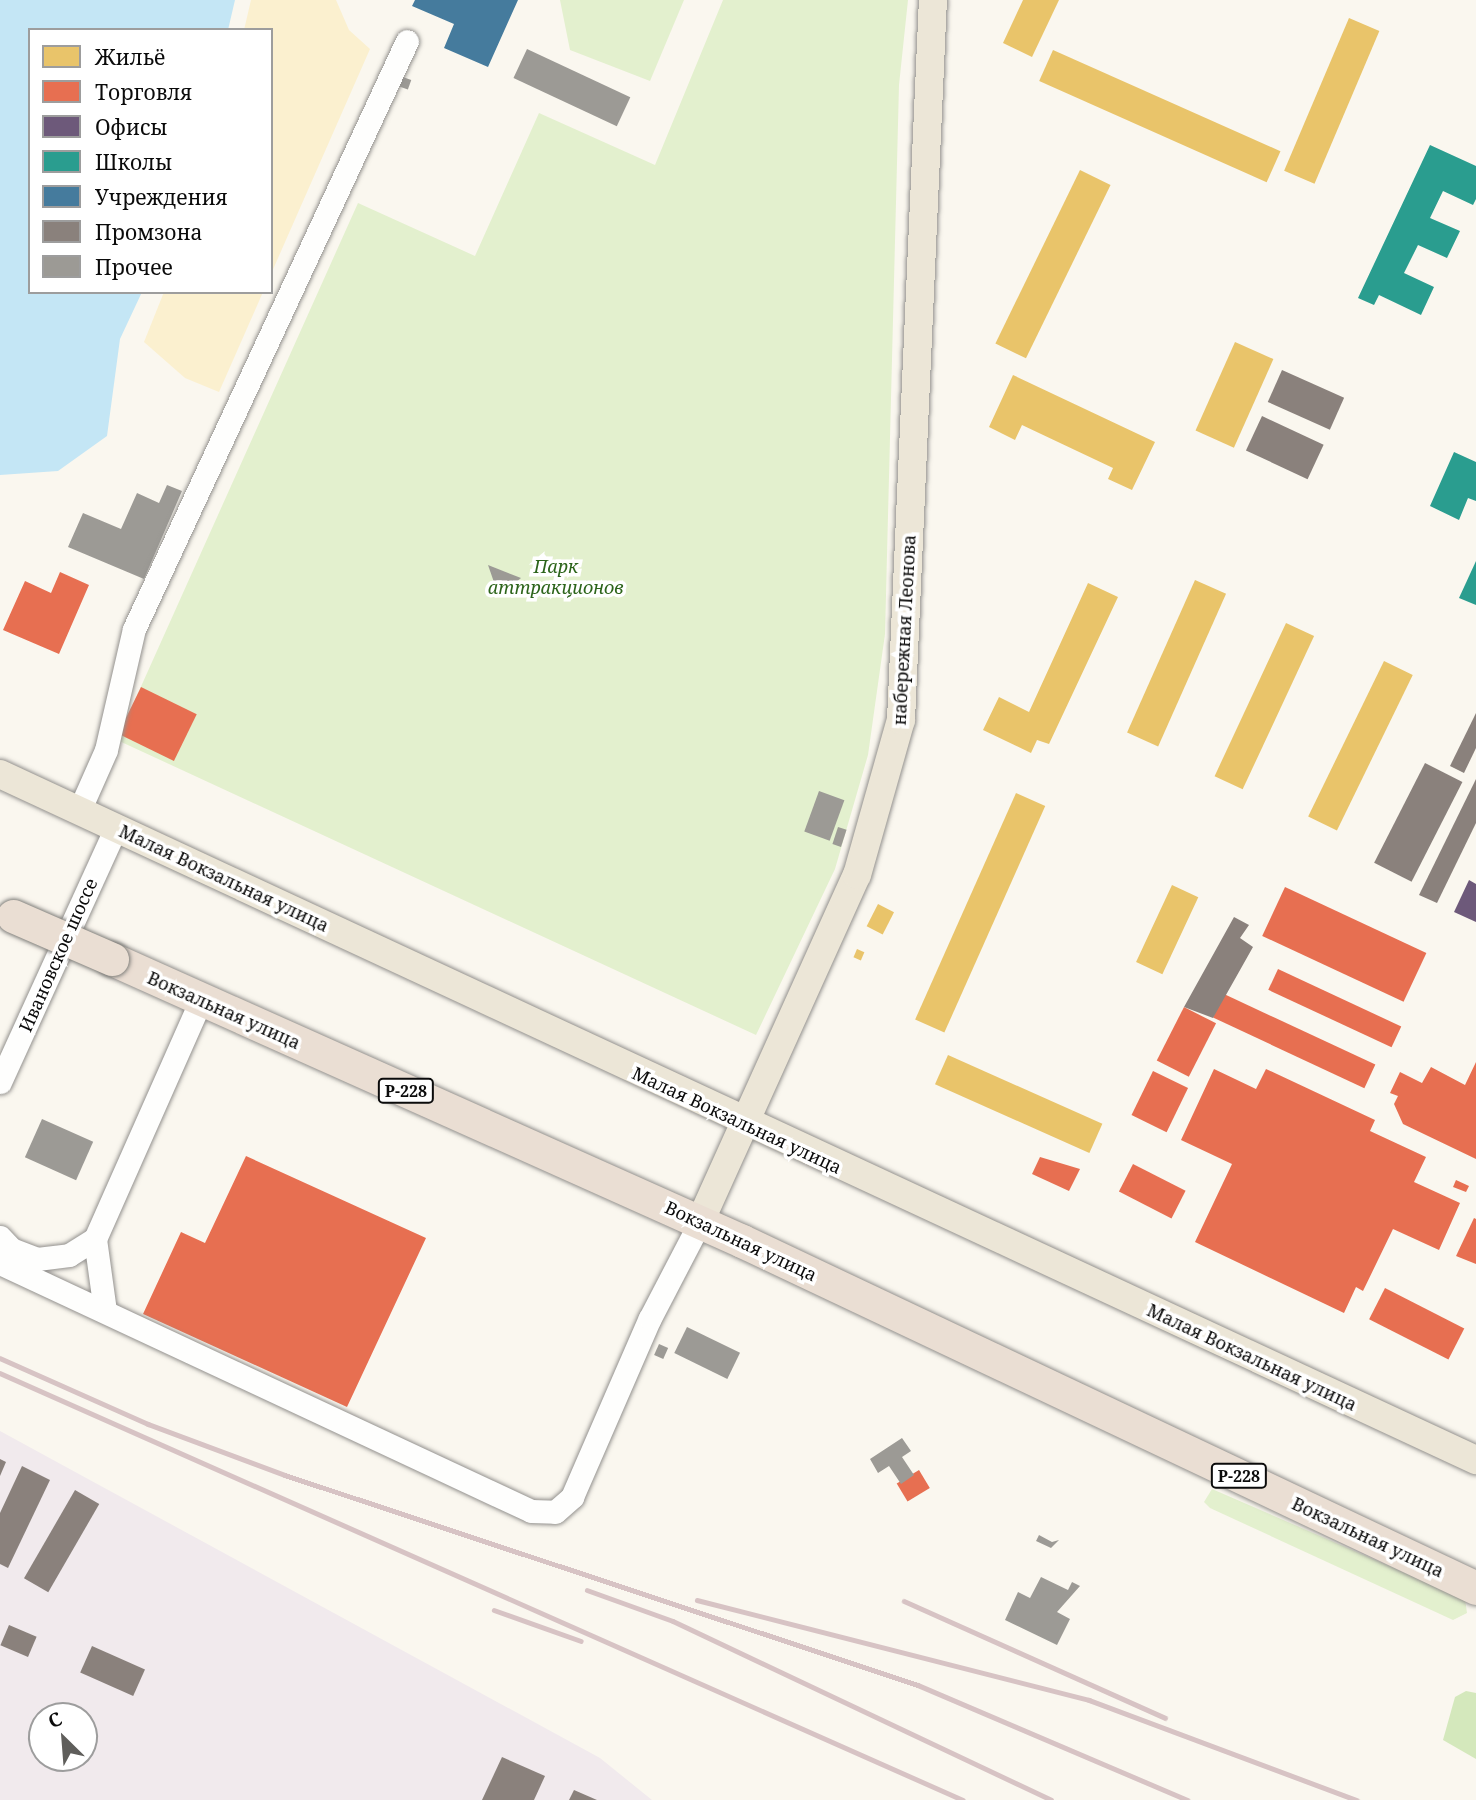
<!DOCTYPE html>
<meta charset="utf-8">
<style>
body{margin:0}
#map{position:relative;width:1476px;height:1800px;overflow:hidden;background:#faf7ef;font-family:"Noto Serif",serif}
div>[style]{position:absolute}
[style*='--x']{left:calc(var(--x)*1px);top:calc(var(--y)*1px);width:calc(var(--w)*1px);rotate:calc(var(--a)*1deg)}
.industrial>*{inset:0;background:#f1eaed}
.green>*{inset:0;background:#e3f0ce}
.forest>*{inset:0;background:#d4e8bc}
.sand>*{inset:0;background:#fbf0cf}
.water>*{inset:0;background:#c4e6f5}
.homes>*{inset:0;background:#e9c46a;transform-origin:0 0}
.shops>*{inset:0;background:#e76f51;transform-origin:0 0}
.offices>*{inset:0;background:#6d597a}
.schools>*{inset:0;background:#2a9d8f}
.public>*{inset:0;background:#457b9d}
.industry>*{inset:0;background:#8a817c;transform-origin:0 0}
.building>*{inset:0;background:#9c9a95;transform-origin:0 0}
.roads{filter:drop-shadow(0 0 2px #93918e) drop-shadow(0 0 2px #93918e)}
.minor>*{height:23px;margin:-11.5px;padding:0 11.5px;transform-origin:11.5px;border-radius:11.5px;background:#fefefd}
.major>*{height:28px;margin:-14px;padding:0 14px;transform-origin:14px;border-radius:14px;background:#ece6d7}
.highway>*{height:33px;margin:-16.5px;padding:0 16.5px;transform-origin:16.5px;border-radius:16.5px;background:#eaded3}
.rail>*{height:4.5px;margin:-2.25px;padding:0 2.25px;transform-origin:2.25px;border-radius:2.25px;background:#d7c3c4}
.bridges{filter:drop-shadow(0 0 2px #807f7b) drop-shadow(0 0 2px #807f7b)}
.highway-bridge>*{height:33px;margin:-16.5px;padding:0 16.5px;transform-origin:16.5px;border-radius:16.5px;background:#eaded3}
span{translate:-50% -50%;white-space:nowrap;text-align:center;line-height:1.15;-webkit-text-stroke:7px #fff;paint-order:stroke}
.shield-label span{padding:2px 5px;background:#fff;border:2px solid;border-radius:5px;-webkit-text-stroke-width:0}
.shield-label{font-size:16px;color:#0b0b0b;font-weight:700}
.park-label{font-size:18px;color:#2c641a;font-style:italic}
.street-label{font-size:18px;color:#0b0b0b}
.legend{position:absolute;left:28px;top:28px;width:245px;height:266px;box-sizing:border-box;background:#fff;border:2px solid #9d9d9d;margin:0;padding:9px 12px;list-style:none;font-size:21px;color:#0b0b0b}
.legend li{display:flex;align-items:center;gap:14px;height:35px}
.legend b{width:35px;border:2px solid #9d9d9d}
.north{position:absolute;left:28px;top:1702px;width:70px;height:70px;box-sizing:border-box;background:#fff;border:2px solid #9d9d9d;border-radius:50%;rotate:335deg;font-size:19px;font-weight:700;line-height:28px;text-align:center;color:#0b0b0b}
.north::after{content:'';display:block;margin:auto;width:24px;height:32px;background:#5f5e5b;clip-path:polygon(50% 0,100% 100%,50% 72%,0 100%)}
</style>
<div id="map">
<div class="industrial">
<i style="clip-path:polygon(evenodd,0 1431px,600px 1758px,652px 1800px,0 1800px,0 1431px,42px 1716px,84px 1716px,84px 1758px,42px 1758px,42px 1716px)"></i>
</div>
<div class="green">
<i style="clip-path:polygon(560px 0,684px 0,650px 81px,570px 50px)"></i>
<i style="clip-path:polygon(723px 0,908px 0,899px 85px,885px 634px,868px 755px,835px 869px,756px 1035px,117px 740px,358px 203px,475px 256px,539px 113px,655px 165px)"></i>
<i style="clip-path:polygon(1212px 1489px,1465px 1599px,1467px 1613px,1453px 1620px,1210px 1508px,1204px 1502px)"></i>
</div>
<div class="forest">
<i style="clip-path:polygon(1466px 1691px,1476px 1693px,1476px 1759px,1443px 1740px,1455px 1697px)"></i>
</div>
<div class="sand">
<i style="clip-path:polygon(251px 0,336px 0,349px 30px,370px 49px,271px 274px,271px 30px,244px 30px)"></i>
<i style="clip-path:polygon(164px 292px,263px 292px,219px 392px,185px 378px,144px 342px)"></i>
</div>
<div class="water">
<i style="clip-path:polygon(0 0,235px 0,228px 30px,30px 30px,30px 292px,142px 292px,120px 339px,107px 436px,58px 471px,0 475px)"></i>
</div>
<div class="homes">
<i style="clip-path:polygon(1023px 0,1059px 0,1032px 57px,1003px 43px)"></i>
<i style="left:1349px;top:18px;width:33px;height:166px;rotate:23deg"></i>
<i style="left:1053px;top:50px;width:249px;height:34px;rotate:24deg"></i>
<i style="left:1080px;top:170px;width:34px;height:193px;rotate:26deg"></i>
<i style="left:1235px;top:342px;width:42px;height:97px;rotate:24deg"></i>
<i style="clip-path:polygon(1013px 375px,1155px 442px,1132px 490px,1108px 479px,1113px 468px,1022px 425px,1015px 440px,989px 427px)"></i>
<i style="left:1195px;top:580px;width:34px;height:167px;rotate:24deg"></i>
<i style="clip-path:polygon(1088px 583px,1118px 597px,1049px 744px,1037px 740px,1031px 753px,983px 730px,999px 697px,1029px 712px)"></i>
<i style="left:1286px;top:623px;width:31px;height:169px;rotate:25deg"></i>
<i style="left:1384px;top:661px;width:32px;height:173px;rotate:26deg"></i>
<i style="left:1016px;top:793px;width:32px;height:248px;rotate:24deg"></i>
<i style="left:1172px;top:885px;width:29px;height:85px;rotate:25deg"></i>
<i style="left:878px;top:904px;width:18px;height:25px;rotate:27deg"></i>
<i style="left:857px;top:949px;width:8px;height:9px;rotate:23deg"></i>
<i style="left:948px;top:1055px;width:169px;height:32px;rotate:24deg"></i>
</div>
<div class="shops">
<i style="clip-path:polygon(60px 572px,89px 585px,59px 654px,3px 630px,25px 581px,51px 593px)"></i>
<i style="left:141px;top:687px;width:62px;height:52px;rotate:26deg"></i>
<i style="left:1285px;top:887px;width:156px;height:54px;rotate:25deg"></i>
<i style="left:1278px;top:969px;width:136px;height:23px;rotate:25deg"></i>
<i style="left:1224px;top:994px;width:167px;height:26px;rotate:25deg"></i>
<i style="left:1184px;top:1007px;width:36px;height:60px;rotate:27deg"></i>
<i style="clip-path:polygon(1476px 1062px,1476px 1159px,1403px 1124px,1394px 1104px,1398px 1096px,1390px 1093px,1400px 1072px,1422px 1083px,1431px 1067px,1465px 1085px)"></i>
<i style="clip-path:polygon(1214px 1069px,1256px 1089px,1266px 1069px,1375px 1120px,1370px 1131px,1426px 1157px,1414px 1182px,1460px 1203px,1439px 1250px,1393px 1229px,1363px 1291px,1356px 1287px,1344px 1313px,1195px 1242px,1232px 1164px,1181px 1140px)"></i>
<i style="left:1153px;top:1071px;width:39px;height:49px;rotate:26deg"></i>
<i style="clip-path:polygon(246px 1156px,426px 1238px,347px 1407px,143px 1314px,181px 1232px,205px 1243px)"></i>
<i style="clip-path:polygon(1040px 1157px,1080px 1169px,1069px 1191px,1032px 1174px)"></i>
<i style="left:1133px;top:1164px;width:59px;height:31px;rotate:27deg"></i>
<i style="clip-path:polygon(1456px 1180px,1469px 1186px,1466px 1192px,1453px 1187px)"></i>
<i style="clip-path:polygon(1474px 1218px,1476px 1219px,1476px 1264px,1456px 1256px)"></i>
<i style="left:1385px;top:1288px;width:89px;height:35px;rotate:27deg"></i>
<i style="left:919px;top:1470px;width:21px;height:26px;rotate:59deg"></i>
</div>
<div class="offices">
<i style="clip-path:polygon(1469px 880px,1476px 884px,1476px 922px,1454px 912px)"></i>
</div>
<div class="schools">
<i style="clip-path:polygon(1430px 145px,1476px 166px,1476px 199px,1473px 205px,1443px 191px,1430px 218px,1460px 231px,1447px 258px,1418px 245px,1404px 273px,1434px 287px,1421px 315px,1379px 295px,1374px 305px,1358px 298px)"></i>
<i style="clip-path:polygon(1454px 452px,1476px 462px,1476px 501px,1468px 498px,1459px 520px,1430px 506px)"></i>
<i style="clip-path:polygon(1476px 561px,1476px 605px,1459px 598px)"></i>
</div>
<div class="public">
<i style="clip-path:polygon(415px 0,518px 0,488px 67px,444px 48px,454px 24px,412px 6px)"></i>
</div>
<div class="industry">
<i style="left:1282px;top:370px;width:68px;height:35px;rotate:24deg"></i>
<i style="left:1262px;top:416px;width:68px;height:38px;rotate:25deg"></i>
<i style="clip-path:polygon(1476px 713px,1476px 748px,1464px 773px,1450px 766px)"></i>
<i style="left:1425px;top:763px;width:42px;height:112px;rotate:27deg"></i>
<i style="clip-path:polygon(1476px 779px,1476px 823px,1437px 903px,1419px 895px)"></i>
<i style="clip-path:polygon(1234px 917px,1249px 925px,1240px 938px,1253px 947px,1213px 1018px,1184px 1007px)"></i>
<i style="clip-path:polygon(0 1459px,6px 1462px,0 1476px)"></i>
<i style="clip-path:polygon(22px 1466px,50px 1480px,8px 1568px,0 1564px,0 1513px)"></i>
<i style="left:75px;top:1490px;width:28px;height:102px;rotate:30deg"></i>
<i style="left:9px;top:1625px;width:30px;height:22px;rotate:23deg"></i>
<i style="left:92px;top:1646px;width:58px;height:29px;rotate:24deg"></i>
<i style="clip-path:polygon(502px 1757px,545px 1776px,534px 1800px,482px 1800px)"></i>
<i style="clip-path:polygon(574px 1790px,597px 1800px,569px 1800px)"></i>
</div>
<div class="building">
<i style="left:527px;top:49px;width:114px;height:32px;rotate:25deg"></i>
<i style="left:400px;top:76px;width:12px;height:10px;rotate:20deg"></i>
<i style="clip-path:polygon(167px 485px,182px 491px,144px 579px,68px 547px,83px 513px,121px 529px,137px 493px,159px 503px)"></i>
<i style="clip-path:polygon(488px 565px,521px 578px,509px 588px,496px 588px)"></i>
<i style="left:819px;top:791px;width:27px;height:43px;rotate:20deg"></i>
<i style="left:838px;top:827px;width:9px;height:18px;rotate:18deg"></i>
<i style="left:42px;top:1119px;width:56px;height:42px;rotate:24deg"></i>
<i style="left:687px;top:1327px;width:59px;height:29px;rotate:26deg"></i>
<i style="left:659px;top:1344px;width:10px;height:12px;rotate:24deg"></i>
<i style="clip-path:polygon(902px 1438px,911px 1451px,902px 1457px,914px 1475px,901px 1484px,889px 1466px,878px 1473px,870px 1459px)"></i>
<i style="clip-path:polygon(1039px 1535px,1052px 1542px,1059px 1540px,1051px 1548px,1036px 1541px)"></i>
<i style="clip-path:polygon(1041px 1577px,1068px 1590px,1072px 1582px,1080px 1586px,1057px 1612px,1070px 1619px,1057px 1645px,1005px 1620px,1018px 1592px,1030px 1598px)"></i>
</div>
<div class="roads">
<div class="minor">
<i style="--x:79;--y:811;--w:67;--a:-66.1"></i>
<i style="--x:106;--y:750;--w:124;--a:-77"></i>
<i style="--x:134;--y:629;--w:648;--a:-65.1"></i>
<i style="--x:0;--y:1082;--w:280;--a:-65.5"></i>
<i style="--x:0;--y:1237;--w:16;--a:47"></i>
<i style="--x:11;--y:1249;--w:28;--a:21"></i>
<i style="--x:37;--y:1259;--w:32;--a:-7"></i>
<i style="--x:69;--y:1255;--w:31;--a:-32"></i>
<i style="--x:0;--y:1263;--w:586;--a:25.03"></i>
<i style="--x:531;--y:1511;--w:24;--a:2"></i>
<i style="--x:555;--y:1512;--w:23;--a:-41"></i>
<i style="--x:572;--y:1497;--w:195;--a:-66.5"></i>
<i style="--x:650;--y:1318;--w:108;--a:-62.5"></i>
<i style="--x:105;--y:1311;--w:73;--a:-97.9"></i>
<i style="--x:95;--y:1239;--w:261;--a:-66.1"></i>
</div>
<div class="major">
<i style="--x:0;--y:774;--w:1628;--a:24.93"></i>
<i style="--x:700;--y:1222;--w:381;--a:-65.7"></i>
<i style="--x:857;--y:875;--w:161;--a:-74.2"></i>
<i style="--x:901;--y:720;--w:721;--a:-87.46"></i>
</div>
<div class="highway">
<i style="--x:112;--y:959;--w:690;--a:24.11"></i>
<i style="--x:742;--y:1241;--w:812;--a:25.3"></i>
</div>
</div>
<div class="rail">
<i style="--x:0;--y:1358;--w:162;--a:24"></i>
<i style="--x:148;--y:1424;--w:146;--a:20.4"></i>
<i style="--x:285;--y:1475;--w:667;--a:18.35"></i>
<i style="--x:918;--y:1685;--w:293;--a:23.1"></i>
<i style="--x:0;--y:1373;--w:1053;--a:23.91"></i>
<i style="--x:587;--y:1590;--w:91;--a:19.8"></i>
<i style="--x:673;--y:1621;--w:418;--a:25.3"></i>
<i style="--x:697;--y:1600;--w:405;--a:14.3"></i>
<i style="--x:1089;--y:1700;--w:286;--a:20.5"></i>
<i style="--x:904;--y:1601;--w:286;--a:24.1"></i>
<i style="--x:494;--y:1610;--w:92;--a:19.6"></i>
</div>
<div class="bridges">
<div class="highway-bridge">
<i style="--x:13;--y:916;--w:108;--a:23.5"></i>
</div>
</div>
<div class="shield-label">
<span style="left:406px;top:1091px">Р-228</span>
<span style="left:1239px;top:1476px">Р-228</span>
</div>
<div class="park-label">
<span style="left:556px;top:577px">Парк<br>аттракционов</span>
</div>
<div class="street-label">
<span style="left:904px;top:630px;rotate:-87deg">набережная Леонова</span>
<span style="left:224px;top:878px;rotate:25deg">Малая Вокзальная улица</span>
<span style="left:58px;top:955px;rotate:-66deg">Ивановское шоссе</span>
<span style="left:224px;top:1010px;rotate:24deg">Вокзальная улица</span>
<span style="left:737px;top:1120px;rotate:25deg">Малая Вокзальная улица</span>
<span style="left:741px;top:1241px;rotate:25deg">Вокзальная улица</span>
<span style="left:1252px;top:1357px;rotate:25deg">Малая Вокзальная улица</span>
<span style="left:1368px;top:1537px;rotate:25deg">Вокзальная улица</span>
</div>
<ul class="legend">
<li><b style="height:19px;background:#e9c46a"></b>Жильё</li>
<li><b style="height:19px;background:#e76f51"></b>Торговля</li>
<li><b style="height:19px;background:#6d597a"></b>Офисы</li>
<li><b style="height:19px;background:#2a9d8f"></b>Школы</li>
<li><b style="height:19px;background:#457b9d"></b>Учреждения</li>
<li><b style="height:19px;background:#8a817c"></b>Промзона</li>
<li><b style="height:19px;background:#9c9a95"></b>Прочее</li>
</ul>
<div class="north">С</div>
</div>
